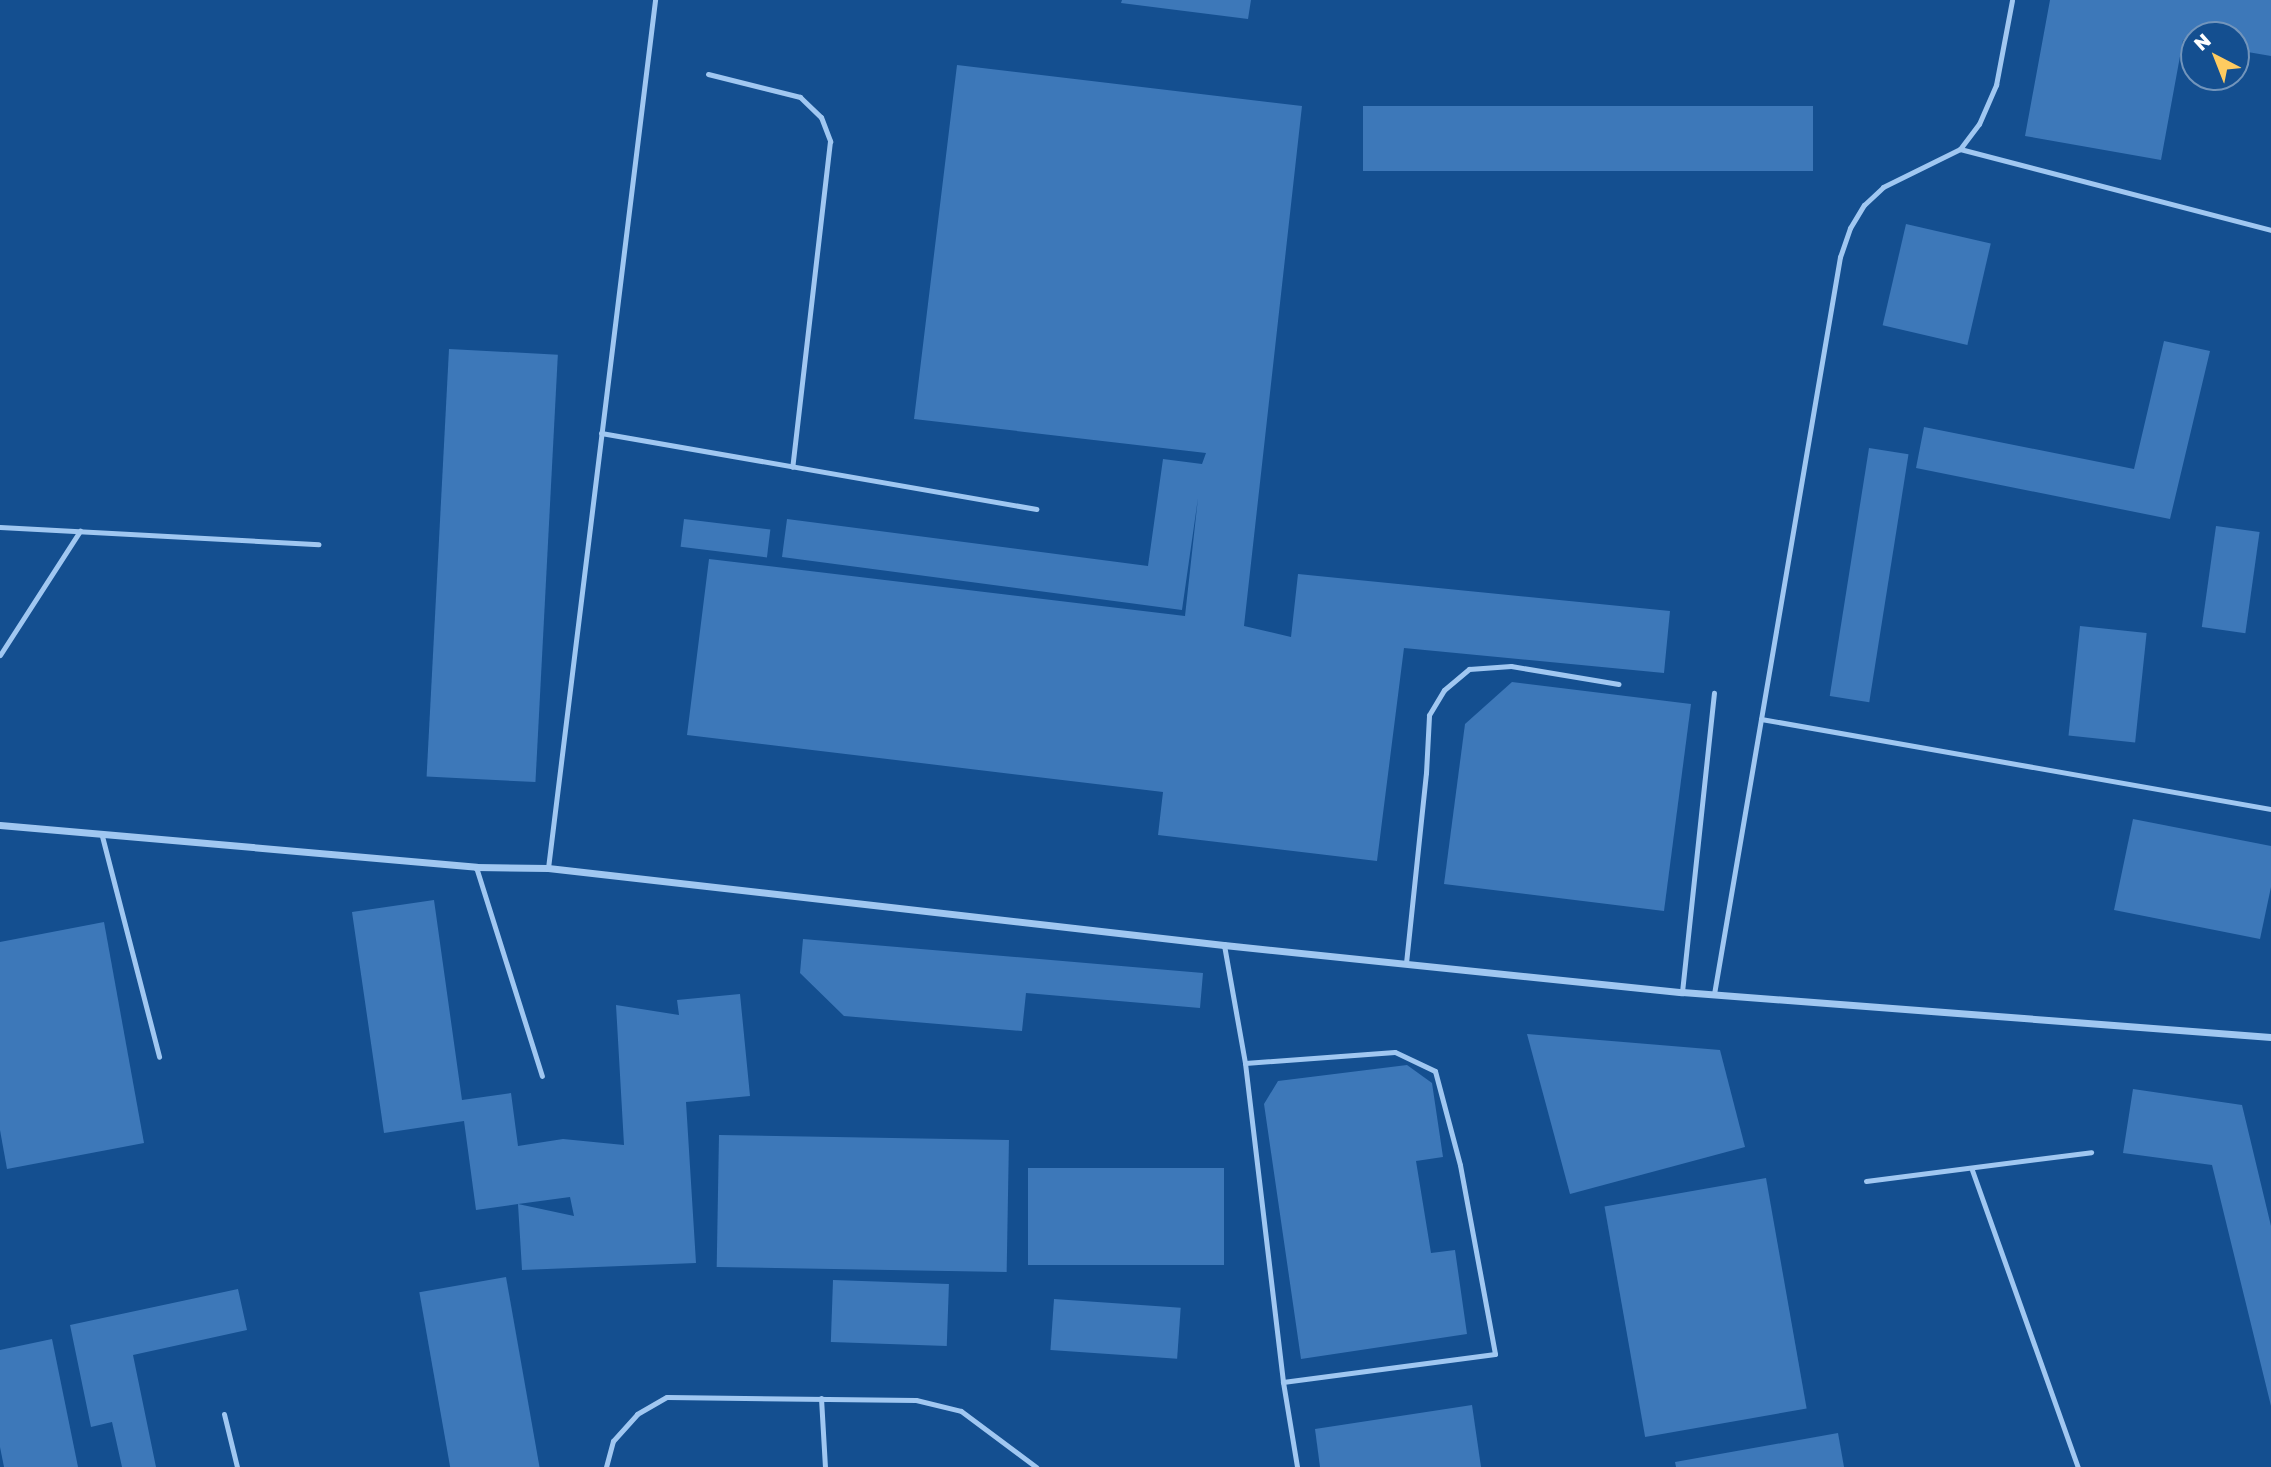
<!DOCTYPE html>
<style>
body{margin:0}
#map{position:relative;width:2271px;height:1467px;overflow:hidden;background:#144f90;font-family:"Golos Text",sans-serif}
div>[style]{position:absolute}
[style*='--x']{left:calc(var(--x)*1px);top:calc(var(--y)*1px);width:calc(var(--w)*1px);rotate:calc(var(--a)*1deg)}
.building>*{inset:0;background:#3d78b9;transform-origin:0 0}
.lane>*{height:5px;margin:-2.5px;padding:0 2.5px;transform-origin:2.5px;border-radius:2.5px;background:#a0c7f1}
.street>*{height:7px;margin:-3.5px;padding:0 3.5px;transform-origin:3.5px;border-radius:3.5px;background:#a0c7f1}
span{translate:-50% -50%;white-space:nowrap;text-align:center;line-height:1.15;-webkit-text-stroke:5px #144f90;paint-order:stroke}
.north{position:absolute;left:2180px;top:21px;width:70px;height:70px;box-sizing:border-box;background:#144f90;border:2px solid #7295bc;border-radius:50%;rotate:318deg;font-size:19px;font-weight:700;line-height:28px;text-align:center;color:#fff}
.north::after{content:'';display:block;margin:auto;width:24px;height:32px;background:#ffcb60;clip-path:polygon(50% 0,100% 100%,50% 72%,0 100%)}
</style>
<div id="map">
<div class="building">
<i style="clip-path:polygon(1122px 0,1251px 0,1248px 19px,1121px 3px)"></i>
<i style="clip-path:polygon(2050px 0,2271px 0,2271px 56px,2236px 50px,2236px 35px,2194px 35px,2194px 42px,2183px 40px,2161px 160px,2025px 136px)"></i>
<i style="clip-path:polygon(957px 65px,1302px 106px,1244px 626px,1291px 637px,1298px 574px,1670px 611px,1664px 673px,1404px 648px,1377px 861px,1158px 835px,1163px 792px,687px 735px,709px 559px,1185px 616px,1198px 498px,1182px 610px,782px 557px,787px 519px,1148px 566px,1163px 459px,1202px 464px,1206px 453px,914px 419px)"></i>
<i style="left:1813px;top:106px;width:65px;height:450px;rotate:90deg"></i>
<i style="left:1906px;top:224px;width:87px;height:104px;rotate:13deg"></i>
<i style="clip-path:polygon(2164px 341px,2210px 351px,2170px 519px,1916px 468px,1924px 427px,2134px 469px)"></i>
<i style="left:449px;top:349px;width:109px;height:428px;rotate:3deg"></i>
<i style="left:1869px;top:448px;width:40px;height:251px;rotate:9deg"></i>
<i style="left:684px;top:519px;width:87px;height:28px;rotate:7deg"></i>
<i style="left:2216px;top:526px;width:44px;height:102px;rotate:8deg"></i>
<i style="left:2080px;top:626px;width:67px;height:110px;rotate:6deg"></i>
<i style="clip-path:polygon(1512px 682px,1691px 704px,1664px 911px,1444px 884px,1465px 724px)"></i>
<i style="clip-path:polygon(2133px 819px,2271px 846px,2271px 887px,2260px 939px,2114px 910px)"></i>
<i style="clip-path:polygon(evenodd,434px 900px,462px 1100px,511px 1093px,518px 1146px,563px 1139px,624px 1145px,616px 1005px,679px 1015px,677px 1000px,740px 994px,750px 1096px,686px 1102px,696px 1263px,522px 1270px,518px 1204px,476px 1210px,464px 1121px,384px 1133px,352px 912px,434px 900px,570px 1197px,574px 1216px,518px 1204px,570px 1197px)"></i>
<i style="clip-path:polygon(104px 922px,144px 1143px,7px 1169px,0 1130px,0 942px)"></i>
<i style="clip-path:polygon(803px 939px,1203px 973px,1200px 1008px,1026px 993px,1022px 1031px,844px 1016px,800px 973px)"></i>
<i style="clip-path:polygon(1527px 1034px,1720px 1050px,1745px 1147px,1570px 1194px)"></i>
<i style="clip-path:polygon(1407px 1065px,1432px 1083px,1443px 1157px,1416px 1161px,1431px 1253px,1455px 1250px,1467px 1334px,1301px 1359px,1264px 1104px,1278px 1081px)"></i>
<i style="clip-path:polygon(2133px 1089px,2242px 1105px,2271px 1226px,2271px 1406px,2212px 1165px,2123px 1153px)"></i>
<i style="left:719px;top:1135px;width:290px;height:132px;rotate:1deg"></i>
<i style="left:1028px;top:1168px;width:196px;height:97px"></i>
<i style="left:1766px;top:1178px;width:234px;height:164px;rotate:80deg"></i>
<i style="left:506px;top:1277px;width:193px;height:88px;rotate:80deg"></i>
<i style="left:833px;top:1280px;width:116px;height:62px;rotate:2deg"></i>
<i style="clip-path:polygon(238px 1289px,247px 1330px,133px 1355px,156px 1467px,122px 1467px,112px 1422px,91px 1427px,70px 1325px)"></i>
<i style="left:1054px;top:1299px;width:127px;height:51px;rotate:4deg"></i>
<i style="clip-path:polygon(52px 1339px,78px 1467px,4px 1467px,0 1447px,0 1350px)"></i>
<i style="clip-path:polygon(1472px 1405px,1481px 1467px,1320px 1467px,1315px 1429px)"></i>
<i style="clip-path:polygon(1838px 1433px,1844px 1467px,1676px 1467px,1675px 1462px)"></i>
</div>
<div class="lane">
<i style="--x:708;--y:74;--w:95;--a:14"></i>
<i style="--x:800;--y:97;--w:29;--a:44"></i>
<i style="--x:821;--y:117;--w:26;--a:69"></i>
<i style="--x:830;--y:141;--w:328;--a:96.6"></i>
<i style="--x:1960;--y:149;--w:321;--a:14.6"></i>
<i style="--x:601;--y:433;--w:442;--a:9.9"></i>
<i style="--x:0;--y:527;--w:319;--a:3.1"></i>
<i style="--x:0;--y:655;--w:148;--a:-57.2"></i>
<i style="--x:1761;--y:719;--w:518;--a:10.01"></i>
<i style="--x:102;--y:836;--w:228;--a:75.5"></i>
<i style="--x:476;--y:867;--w:219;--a:72.5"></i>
<i style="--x:548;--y:868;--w:875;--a:-82.97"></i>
<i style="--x:1224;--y:945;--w:120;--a:79.9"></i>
<i style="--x:1245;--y:1063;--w:321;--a:83.2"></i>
<i style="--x:1283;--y:1382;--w:86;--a:80.6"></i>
<i style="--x:1406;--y:963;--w:191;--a:-84"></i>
<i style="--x:1426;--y:773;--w:58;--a:-87"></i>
<i style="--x:1429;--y:715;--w:29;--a:-59"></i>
<i style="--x:1444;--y:690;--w:33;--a:-40"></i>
<i style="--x:1469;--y:669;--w:42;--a:-4.1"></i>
<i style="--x:1511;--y:666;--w:109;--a:9.5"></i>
<i style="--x:1682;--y:992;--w:301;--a:-83.9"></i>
<i style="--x:1714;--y:994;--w:748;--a:-80.3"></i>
<i style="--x:1840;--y:257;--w:31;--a:-71"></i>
<i style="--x:1850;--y:228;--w:27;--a:-59"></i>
<i style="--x:1864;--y:205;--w:26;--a:-43"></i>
<i style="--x:1883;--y:187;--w:86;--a:-26.3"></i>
<i style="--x:1960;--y:149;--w:31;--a:-53"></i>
<i style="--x:1979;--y:124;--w:43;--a:-66.4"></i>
<i style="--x:1996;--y:85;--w:86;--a:-79.3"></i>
<i style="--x:1245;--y:1063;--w:150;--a:-4.2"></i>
<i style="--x:1395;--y:1052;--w:44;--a:25.4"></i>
<i style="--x:1435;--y:1071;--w:97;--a:75.1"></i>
<i style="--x:1460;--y:1165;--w:192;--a:79.5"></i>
<i style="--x:1495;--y:1354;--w:214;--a:172.5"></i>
<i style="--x:1972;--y:1170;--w:315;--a:70.4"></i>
<i style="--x:1866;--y:1181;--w:227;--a:-7.3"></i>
<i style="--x:821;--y:1398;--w:69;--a:86.7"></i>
<i style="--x:224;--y:1414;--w:55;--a:76.2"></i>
<i style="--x:606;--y:1467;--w:27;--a:-75"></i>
<i style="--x:613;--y:1441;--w:36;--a:-48"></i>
<i style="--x:637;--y:1414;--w:34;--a:-30"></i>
<i style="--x:667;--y:1397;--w:249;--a:0.7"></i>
<i style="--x:916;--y:1400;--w:46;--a:13.7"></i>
<i style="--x:961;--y:1411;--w:94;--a:36.7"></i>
</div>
<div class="street">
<i style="--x:0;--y:825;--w:478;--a:5"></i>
<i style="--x:476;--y:867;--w:72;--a:0.8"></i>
<i style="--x:548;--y:868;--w:680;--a:6.5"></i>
<i style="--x:1224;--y:945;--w:460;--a:5.9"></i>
<i style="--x:1682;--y:992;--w:591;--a:4.37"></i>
</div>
<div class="north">N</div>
</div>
